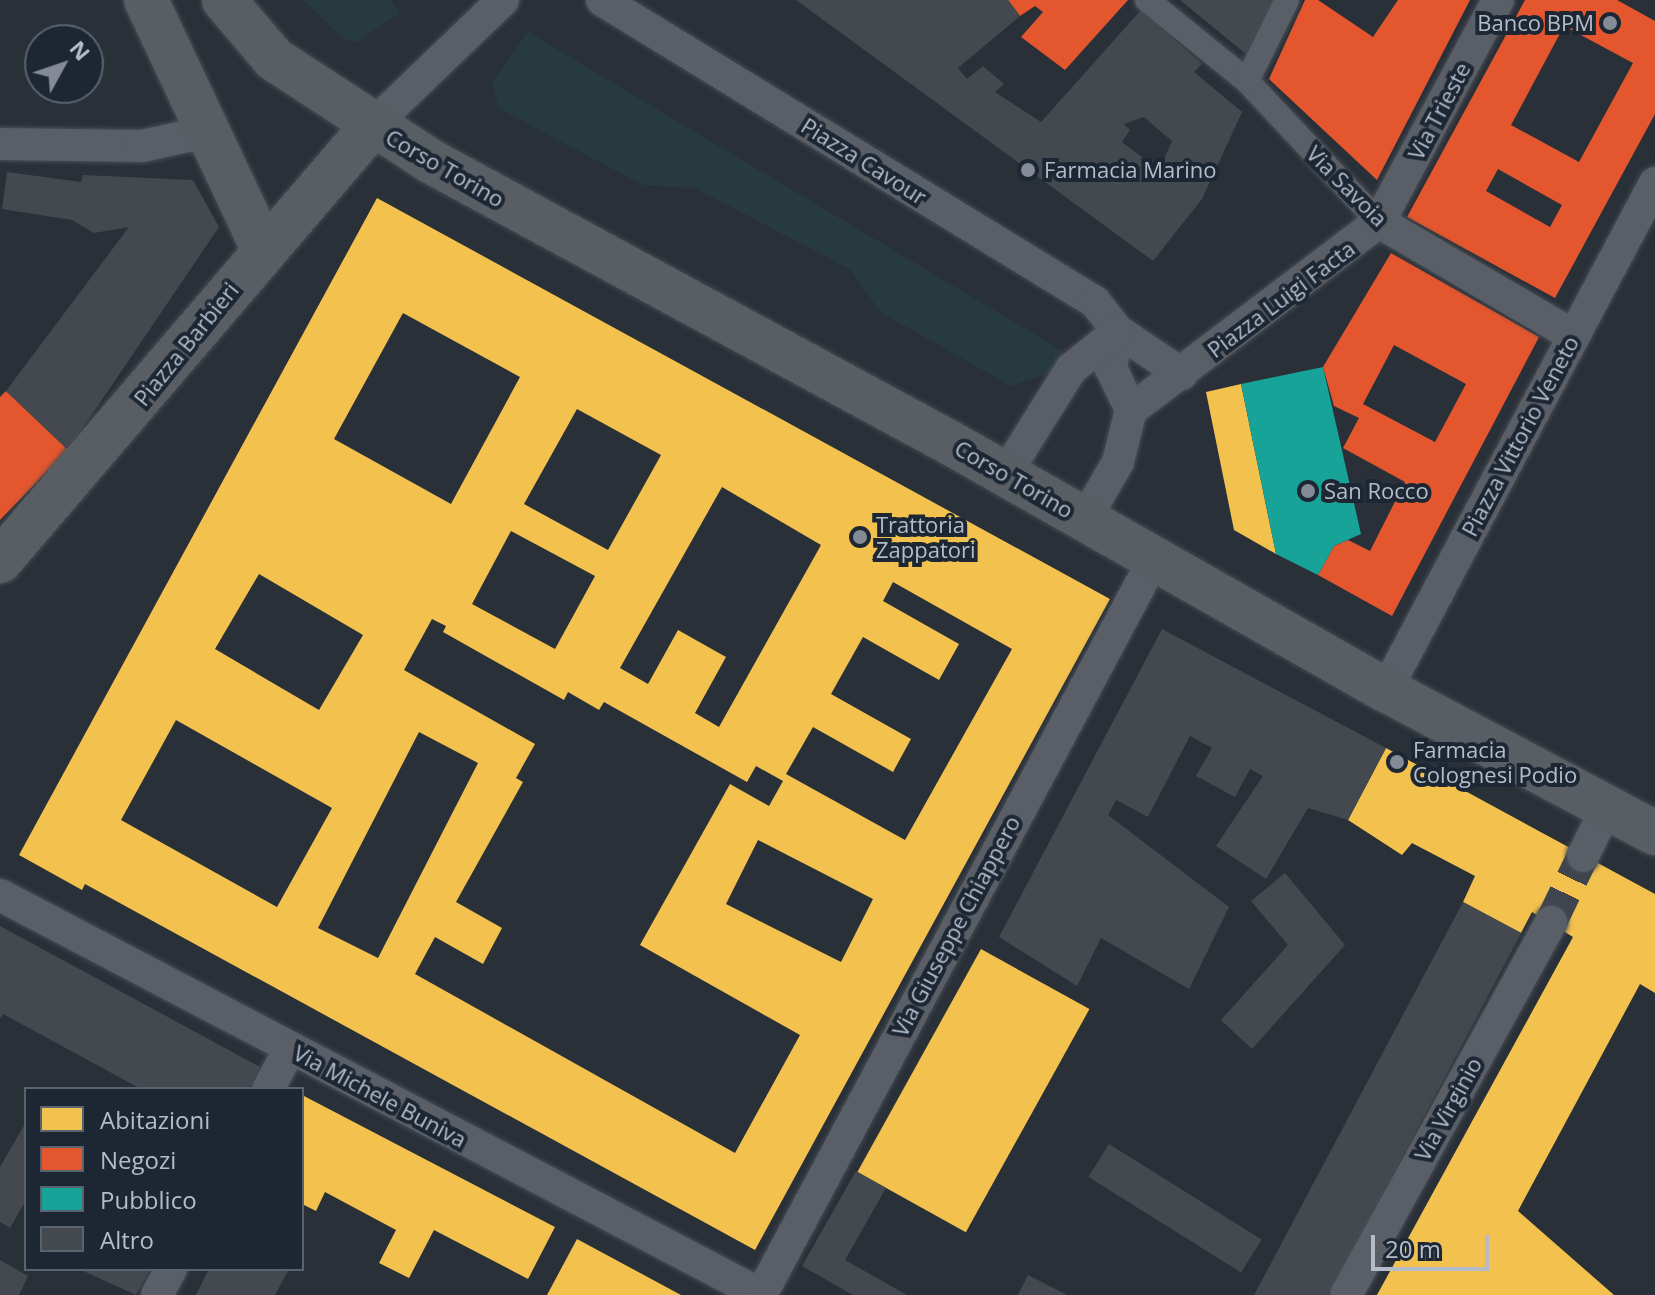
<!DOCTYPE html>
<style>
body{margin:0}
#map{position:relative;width:1655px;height:1295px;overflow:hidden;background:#2a3038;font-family:"Open Sans",sans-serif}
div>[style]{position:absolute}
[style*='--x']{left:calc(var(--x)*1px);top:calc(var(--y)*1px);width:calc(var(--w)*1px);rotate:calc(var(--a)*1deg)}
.green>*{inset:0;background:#273a3e}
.homes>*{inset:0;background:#f2c14e;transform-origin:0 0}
.shops>*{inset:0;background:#e4572e}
.public>*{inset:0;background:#17a398}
.building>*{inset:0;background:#444950;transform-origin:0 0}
.minor-tunnel>*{height:32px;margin-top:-16px;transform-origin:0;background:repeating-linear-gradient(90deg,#3f454e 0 32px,transparent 0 48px)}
.roads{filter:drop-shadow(0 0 2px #484c53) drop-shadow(0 0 2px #484c53)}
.pedestrian>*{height:24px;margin:-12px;padding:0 12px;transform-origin:12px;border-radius:12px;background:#5a5e66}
.minor>*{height:32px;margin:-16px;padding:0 16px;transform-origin:16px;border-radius:16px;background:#5a5e66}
.secondary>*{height:44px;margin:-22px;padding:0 22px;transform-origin:22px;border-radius:22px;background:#595d64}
.dots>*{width:22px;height:22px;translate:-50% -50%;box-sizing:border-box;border:4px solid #1d2633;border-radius:50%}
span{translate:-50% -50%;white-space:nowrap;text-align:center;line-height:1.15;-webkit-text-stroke:8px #1d2633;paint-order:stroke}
.poi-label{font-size:22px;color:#b4bcc9}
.right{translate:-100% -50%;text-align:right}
.left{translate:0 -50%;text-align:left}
.street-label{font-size:22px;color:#b4bcc9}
.legend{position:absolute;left:24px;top:1087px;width:280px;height:184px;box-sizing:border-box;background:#1d2633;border:2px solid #59626f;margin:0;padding:10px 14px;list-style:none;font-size:24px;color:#b4bcc9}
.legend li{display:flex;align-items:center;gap:16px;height:40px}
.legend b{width:40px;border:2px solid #59626f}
.north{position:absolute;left:24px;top:24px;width:80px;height:80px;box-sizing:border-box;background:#1d2633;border:2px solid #59626f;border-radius:50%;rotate:50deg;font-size:22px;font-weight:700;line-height:32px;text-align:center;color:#b4bcc9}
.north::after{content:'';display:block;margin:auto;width:28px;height:36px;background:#848b96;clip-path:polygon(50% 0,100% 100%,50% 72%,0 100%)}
.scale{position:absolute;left:1371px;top:1235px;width:118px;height:36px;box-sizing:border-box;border:4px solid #b4bcc9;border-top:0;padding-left:10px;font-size:24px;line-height:28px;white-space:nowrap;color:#b4bcc9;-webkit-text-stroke:6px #1d2633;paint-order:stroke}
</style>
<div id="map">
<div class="green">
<i style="clip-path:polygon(303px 0,390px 0,400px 13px,357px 42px,344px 39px)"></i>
<i style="clip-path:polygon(528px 32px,1064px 352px,1052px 372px,1011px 386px,880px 312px,851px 270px,695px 188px,643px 185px,498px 108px,493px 81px)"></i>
</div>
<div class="homes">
<i style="clip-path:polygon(evenodd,377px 198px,1110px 599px,755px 1250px,85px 884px,82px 890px,19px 855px,377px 198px,403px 313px,520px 377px,451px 504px,334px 439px,403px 313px,377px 198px,577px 409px,661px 455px,608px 550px,524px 504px,577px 409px,377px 198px,722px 487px,821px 545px,719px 727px,695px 713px,726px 657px,678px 630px,648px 684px,620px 668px,722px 487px,377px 198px,511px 531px,595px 576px,555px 649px,472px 604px,511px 531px,377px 198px,259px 574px,363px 635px,319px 710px,215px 649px,259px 574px,377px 198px,893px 582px,1012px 649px,905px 840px,786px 774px,813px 727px,893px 772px,911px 739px,831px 694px,863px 637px,939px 680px,959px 644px,883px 601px,893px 582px,377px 198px,432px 619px,446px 626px,443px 632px,564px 700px,568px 692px,599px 710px,604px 702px,747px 782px,756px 766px,783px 781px,769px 806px,730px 784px,640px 945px,800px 1035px,735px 1153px,415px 974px,435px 937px,483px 964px,502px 928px,456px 902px,523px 782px,516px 778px,535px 744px,404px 670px,432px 619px,377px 198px,176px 720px,332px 808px,277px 907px,121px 820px,176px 720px,377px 198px,419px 732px,478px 763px,378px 958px,318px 928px,419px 732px,377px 198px,758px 840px,873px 899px,841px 962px,726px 904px,758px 840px)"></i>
<i style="clip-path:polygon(1241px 384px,1276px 554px,1234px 530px,1206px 392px)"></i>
<i style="clip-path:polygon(1386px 748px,1655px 894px,1655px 993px,1640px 984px,1518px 1211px,1614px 1295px,1377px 1295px,1573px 937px,1532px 912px,1521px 933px,1463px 902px,1475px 876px,1412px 843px,1402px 855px,1348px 820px)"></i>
<i style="left:981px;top:949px;width:124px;height:255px;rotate:29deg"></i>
<i style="clip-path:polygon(304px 1096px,555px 1227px,528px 1279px,434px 1230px,409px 1278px,379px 1263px,396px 1230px,325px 1192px,316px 1211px,302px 1204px)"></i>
<i style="clip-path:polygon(577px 1239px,681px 1295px,547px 1295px)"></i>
</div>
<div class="shops">
<i style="clip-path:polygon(1008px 0,1128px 0,1065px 70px,1021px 37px,1043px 12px,1035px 6px,1020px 16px)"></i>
<i style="clip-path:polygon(1305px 0,1318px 0,1373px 37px,1398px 0,1470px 0,1377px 180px,1269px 79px)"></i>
<i style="clip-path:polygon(evenodd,1525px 0,1617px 0,1655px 21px,1655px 114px,1555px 298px,1407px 217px,1525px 0,1564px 26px,1633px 63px,1579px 162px,1511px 125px,1564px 26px,1525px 0,1498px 169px,1562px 205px,1550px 227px,1486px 191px,1498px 169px)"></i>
<i style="clip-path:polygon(evenodd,1391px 253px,1539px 337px,1392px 616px,1318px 575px,1334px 546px,1348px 540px,1370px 551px,1405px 482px,1343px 448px,1359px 418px,1334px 406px,1323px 367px,1391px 253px,1394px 345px,1466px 384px,1435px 442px,1363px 404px,1394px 345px)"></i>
<i style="clip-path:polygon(6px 391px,68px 450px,0 520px,0 397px)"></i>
</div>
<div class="public">
<i style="clip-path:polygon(1323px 367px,1361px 534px,1334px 546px,1318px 575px,1276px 554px,1241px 384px)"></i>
</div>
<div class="building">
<i style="clip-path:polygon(evenodd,796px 0,1008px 0,1020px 16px,958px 68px,967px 79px,983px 66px,1004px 84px,995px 92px,1041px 122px,1141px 10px,1202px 64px,1194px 72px,1242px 112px,1202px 199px,1153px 261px,796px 0,1144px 117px,1172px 141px,1159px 170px,1122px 142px,1130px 130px,1124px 124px,1144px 117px)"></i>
<i style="clip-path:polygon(1180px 0,1276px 0,1246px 54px)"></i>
<i style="clip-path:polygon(7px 172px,81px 182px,83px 175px,193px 180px,219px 227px,68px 450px,6px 391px,129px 227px,94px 233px,72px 220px,2px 209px)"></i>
<i style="clip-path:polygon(1162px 629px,1386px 748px,1348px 820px,1308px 808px,1266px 879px,1216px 846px,1263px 776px,1250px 769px,1235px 797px,1196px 776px,1212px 748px,1190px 736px,1148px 817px,1116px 800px,1108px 815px,1229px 907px,1189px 989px,1101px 938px,1077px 986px,999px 937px)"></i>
<i style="clip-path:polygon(1285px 873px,1345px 945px,1252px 1049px,1221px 1020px,1288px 945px,1251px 901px)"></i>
<i style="left:1463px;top:902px;width:66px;height:447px;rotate:28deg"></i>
<i style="clip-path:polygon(0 926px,260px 1067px,249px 1089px,141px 1089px,3px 1014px,0 1019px)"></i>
<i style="clip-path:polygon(26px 1122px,26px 1200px,10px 1228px,0 1222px,0 1167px)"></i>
<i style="left:1109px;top:1144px;width:180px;height:39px;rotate:32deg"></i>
<i style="clip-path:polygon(856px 1171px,886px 1188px,845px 1260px,907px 1295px,853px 1295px,802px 1266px)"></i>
<i style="clip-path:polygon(0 1260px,28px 1276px,19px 1295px,0 1295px)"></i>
<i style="clip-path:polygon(79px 1269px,150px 1269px,136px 1295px)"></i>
<i style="clip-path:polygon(209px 1269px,289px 1269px,275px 1295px,196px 1295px)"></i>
<i style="clip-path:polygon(1028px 1275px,1067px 1295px,1018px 1295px)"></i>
</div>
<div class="minor-tunnel">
<i style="--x:1551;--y:922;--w:73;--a:-64.1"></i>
</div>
<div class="roads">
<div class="pedestrian">
<i style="--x:1147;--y:0;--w:129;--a:39"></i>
<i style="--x:1247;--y:81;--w:193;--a:46.9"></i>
<i style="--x:1247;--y:81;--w:90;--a:-63.7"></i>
</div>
<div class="minor">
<i style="--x:602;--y:0;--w:578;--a:31.49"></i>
<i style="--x:1095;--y:302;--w:37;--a:52"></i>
<i style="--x:1118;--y:331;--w:77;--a:33.9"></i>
<i style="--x:372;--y:126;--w:182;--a:-43.9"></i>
<i style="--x:0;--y:144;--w:142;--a:0.8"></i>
<i style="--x:142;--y:146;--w:66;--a:-12.3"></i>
<i style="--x:1379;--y:222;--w:226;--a:30.3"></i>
<i style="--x:1118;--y:331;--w:38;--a:101"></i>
<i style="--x:1111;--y:368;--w:47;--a:64.5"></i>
<i style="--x:1006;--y:473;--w:123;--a:-58"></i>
<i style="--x:1071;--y:369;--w:60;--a:-39"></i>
<i style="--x:1085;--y:519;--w:66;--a:-59.9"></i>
<i style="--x:1118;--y:462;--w:54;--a:-76"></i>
<i style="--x:1131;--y:410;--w:311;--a:-37.2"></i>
<i style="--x:1379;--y:222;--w:252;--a:-61.8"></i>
<i style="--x:1386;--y:690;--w:574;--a:-62.05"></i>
<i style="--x:1583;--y:856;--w:55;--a:-63.9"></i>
<i style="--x:0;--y:895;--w:861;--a:27.7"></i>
<i style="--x:268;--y:1089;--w:46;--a:-61.2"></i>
<i style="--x:157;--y:1295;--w:30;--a:-62"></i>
<i style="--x:761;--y:1295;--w:834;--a:-61.9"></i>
<i style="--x:1346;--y:1295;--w:426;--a:-61.2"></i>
</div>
<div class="secondary">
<i style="--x:146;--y:0;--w:275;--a:64.8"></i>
<i style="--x:224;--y:0;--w:77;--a:49.7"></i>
<i style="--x:274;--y:59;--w:189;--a:33.1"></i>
<i style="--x:432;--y:162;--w:594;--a:28.46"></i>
<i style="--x:954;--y:445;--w:497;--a:29.6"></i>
<i style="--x:1386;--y:690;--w:305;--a:28"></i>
<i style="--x:0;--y:561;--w:572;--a:-49.46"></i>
</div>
</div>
<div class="dots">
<i style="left:1610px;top:23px;background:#848b96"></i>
<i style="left:1028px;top:170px;background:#848b96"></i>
<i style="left:1308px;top:491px;background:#848b96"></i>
<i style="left:860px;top:537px;background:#848b96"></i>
<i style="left:1397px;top:762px;background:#848b96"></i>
</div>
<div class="poi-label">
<span class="right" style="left:1594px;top:23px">Banco BPM</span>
<span class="left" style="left:1044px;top:170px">Farmacia Marino</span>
<span class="left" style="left:1324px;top:491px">San Rocco</span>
<span class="left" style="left:876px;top:537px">Trattoria<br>Zappatori</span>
<span class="left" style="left:1413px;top:762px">Farmacia<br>Colognesi Podio</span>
</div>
<div class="street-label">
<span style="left:1439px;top:111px;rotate:-62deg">Via Trieste</span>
<span style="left:864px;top:161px;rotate:32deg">Piazza Cavour</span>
<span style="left:445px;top:168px;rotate:30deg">Corso Torino</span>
<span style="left:1347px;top:186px;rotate:45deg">Via Savoia</span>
<span style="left:1281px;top:299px;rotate:-37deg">Piazza Luigi Facta</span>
<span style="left:186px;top:344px;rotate:-51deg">Piazza Barbieri</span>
<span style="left:1520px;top:436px;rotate:-62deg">Piazza Vittorio Veneto</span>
<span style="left:1014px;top:479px;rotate:30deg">Corso Torino</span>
<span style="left:956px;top:926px;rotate:-62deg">Via Giuseppe Chiappero</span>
<span style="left:380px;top:1096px;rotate:28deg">Via Michele Buniva</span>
<span style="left:1448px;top:1109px;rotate:-61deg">Via Virginio</span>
</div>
<ul class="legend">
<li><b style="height:22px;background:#f2c14e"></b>Abitazioni</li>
<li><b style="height:22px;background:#e4572e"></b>Negozi</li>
<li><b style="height:22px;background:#17a398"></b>Pubblico</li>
<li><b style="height:22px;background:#444950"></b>Altro</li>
</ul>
<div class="north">N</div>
<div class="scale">20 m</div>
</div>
